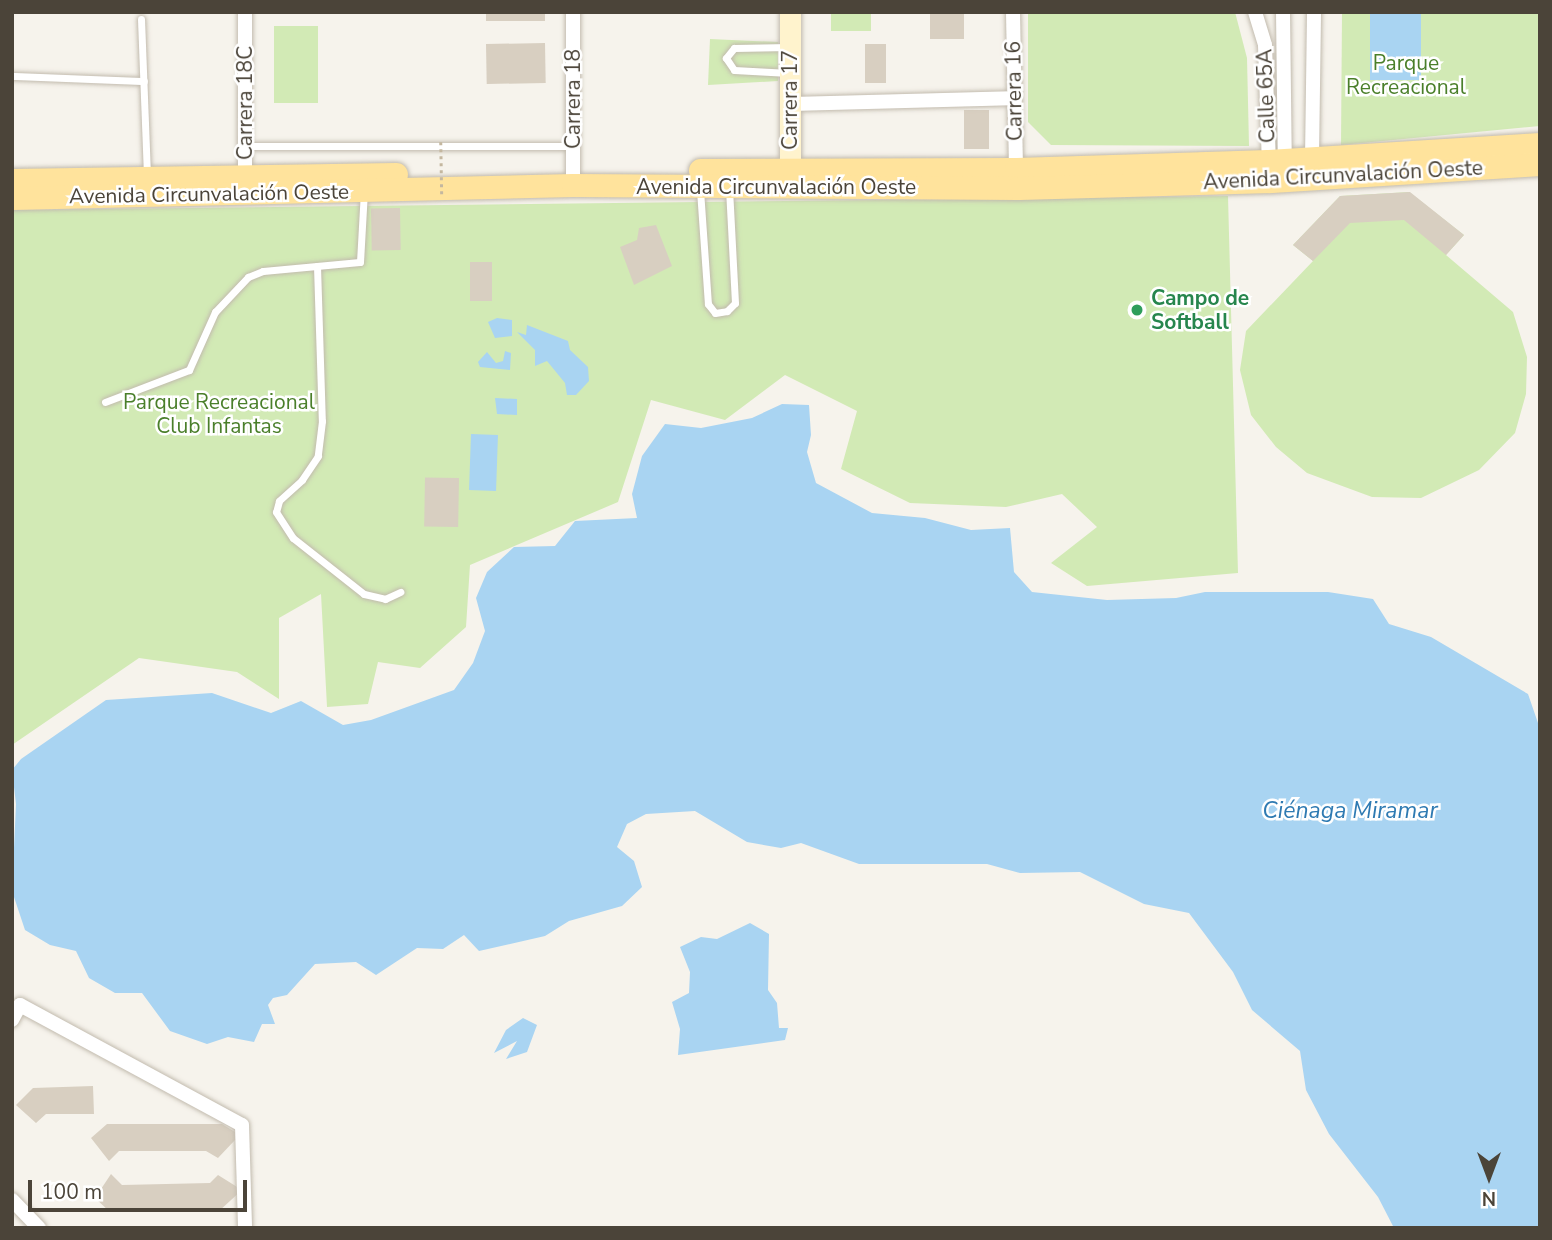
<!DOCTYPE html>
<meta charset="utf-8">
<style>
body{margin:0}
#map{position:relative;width:1552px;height:1240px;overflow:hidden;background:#f6f3ec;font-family:"Nunito Sans",sans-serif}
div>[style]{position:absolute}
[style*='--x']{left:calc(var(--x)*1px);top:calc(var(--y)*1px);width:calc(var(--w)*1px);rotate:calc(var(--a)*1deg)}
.green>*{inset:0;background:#d2eab5;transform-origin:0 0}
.water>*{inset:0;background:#a9d4f2;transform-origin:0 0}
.building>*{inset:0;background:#d8cfc1;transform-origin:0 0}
.roads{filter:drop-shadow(0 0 2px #c2bbae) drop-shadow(0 0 2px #c2bbae)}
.lane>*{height:7px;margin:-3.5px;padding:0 3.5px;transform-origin:3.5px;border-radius:3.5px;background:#fff}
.street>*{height:14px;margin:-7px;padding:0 7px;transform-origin:7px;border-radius:7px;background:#fff}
.secondary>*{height:21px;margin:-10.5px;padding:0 10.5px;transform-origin:10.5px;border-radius:10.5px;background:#fff3cd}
.primary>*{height:23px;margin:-11.5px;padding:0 11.5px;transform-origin:11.5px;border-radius:11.5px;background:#ffe39c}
.path-bridge>*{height:2.5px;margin-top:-1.25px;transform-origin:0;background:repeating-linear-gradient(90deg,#c4b79f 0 3.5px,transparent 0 7px)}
.dots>*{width:19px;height:19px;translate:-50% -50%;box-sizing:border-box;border:4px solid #fff;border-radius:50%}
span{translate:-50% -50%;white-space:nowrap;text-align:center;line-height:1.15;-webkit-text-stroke:5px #fff;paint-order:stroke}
.park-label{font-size:21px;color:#4a7f2a}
.street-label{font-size:21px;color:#4b4439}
.leisure-label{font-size:21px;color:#27864d;font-weight:700}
.left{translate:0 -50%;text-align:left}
.water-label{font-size:23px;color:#2e7ab2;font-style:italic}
.frame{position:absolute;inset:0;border:14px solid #4b4439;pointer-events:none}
.north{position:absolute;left:1454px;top:1142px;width:70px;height:70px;-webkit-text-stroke:5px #fff;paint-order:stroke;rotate:180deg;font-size:19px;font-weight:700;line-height:28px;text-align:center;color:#4b4439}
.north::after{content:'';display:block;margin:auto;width:24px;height:32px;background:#4b4439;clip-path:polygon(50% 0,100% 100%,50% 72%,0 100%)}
.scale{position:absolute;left:28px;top:1180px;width:219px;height:32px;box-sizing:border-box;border:4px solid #4b4439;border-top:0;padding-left:9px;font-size:21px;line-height:24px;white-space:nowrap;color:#4b4439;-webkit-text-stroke:5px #fff;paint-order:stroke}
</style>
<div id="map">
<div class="green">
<i style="left:831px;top:12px;width:40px;height:19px"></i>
<i style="clip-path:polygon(1028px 12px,1235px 12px,1247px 58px,1249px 146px,1051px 145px,1028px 122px)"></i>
<i style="clip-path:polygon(1342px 12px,1540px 12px,1540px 126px,1341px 145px)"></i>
<i style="left:274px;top:26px;width:44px;height:77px"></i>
<i style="clip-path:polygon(710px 39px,778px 42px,778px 81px,708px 85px)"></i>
<i style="clip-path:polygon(1409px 192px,1464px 235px,1446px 255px,1513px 312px,1527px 357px,1526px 394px,1515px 433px,1479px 470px,1421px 498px,1372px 497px,1307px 473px,1276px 447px,1251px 415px,1240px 370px,1246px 331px,1313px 261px,1293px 245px,1340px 196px)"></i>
<i style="clip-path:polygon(1228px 196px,1238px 573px,1087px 586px,1051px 563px,1097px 527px,1062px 494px,1006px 507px,910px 503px,841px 469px,857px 411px,785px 375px,725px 420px,651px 400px,618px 502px,470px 565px,466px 627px,420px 668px,378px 662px,368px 704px,327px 707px,321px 594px,279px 618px,279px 699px,237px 672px,139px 658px,12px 745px,12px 210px)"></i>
</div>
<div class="water">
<i style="left:1370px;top:12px;width:51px;height:68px"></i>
<i style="clip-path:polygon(497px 318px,512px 320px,512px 336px,495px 338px,488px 322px)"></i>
<i style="clip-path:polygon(527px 325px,568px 341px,570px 350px,588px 367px,589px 381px,576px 395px,567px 395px,565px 383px,547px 361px,535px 366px,535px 350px,517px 332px,526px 335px)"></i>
<i style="clip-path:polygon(505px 351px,511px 353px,510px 370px,480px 367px,478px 362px,487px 352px,496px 363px,503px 361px)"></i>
<i style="clip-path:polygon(495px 398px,517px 399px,517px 415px,497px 414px)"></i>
<i style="clip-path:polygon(782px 404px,809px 405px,811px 435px,807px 452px,816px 483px,872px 513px,925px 518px,971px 530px,1010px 528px,1014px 572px,1032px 592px,1107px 600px,1176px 598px,1205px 592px,1328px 592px,1373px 599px,1389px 624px,1431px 637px,1528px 694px,1538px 723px,1540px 753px,1540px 1228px,1394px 1228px,1378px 1197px,1329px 1134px,1306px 1090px,1300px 1051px,1252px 1010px,1233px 972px,1189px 913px,1144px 904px,1080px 872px,1020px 873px,987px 864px,859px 864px,801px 843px,781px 848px,747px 842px,695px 811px,646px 814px,627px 824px,617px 847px,634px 861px,642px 887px,622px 906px,569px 921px,545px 936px,479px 951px,464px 935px,443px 949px,417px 948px,376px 975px,356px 962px,315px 964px,287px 995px,273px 998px,268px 1005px,275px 1024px,262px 1024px,254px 1042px,228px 1037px,207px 1044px,170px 1031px,142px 993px,115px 993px,89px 978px,76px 951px,50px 945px,25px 930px,12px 891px,16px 804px,12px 770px,21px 759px,106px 700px,212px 693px,271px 713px,301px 701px,343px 725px,371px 720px,454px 690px,473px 663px,485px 631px,476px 598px,487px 572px,514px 547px,555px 546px,575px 521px,637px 518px,632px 494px,642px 456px,665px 424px,701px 428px,752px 418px)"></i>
<i style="left:471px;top:434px;width:27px;height:56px;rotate:2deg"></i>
<i style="clip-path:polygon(750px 923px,769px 934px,768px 990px,777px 1003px,779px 1028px,788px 1028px,785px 1040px,678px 1055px,680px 1029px,672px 1002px,689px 993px,690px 972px,680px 947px,701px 937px,717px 939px)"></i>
<i style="clip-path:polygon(523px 1018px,537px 1025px,527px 1052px,506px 1059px,517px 1041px,494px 1053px,506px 1030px)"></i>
</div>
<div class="building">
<i style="left:486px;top:12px;width:59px;height:9px"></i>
<i style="left:930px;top:12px;width:34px;height:27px"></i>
<i style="left:545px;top:43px;width:40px;height:59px;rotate:89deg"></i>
<i style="left:865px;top:44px;width:21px;height:39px"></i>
<i style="left:964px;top:110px;width:25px;height:39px"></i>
<i style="clip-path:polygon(1410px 192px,1464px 235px,1446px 255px,1404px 220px,1350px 223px,1313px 261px,1293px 245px,1340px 196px)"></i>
<i style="left:400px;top:208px;width:42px;height:29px;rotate:89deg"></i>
<i style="clip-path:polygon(656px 225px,672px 266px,634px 285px,620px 247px,637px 240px,639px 228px)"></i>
<i style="left:470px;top:262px;width:22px;height:39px"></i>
<i style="left:459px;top:478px;width:49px;height:34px;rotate:91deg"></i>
<i style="clip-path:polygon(93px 1086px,94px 1114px,46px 1114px,36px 1123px,16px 1105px,33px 1088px)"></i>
<i style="clip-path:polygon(107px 1124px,222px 1124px,235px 1132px,235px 1140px,218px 1158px,206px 1151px,119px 1151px,109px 1161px,91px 1138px)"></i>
<i style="clip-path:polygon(111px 1174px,122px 1185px,210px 1183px,218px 1175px,242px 1190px,219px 1211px,110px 1212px,95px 1198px)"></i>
</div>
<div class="roads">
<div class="lane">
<i style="--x:141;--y:19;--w:157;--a:87.8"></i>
<i style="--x:789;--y:47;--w:55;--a:179"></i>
<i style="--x:734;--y:48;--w:13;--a:129"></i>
<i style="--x:726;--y:58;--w:14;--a:56"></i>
<i style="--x:734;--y:70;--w:55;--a:3.1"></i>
<i style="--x:12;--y:76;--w:132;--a:2.2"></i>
<i style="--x:245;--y:146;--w:328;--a:0"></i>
<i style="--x:700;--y:190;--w:114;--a:86"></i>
<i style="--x:708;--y:304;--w:11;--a:52"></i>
<i style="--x:715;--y:313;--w:12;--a:-9"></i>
<i style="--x:727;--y:311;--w:11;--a:-45"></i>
<i style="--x:735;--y:303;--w:115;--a:-93"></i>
<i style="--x:317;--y:266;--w:155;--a:88.2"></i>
<i style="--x:322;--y:421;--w:35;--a:97"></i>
<i style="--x:318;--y:456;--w:29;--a:124"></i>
<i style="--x:302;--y:480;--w:31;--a:138"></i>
<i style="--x:279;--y:501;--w:11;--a:105"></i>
<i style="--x:276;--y:512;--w:31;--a:57"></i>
<i style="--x:293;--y:538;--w:90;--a:38.3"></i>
<i style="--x:364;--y:594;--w:22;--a:13"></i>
<i style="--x:385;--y:599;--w:17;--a:-25"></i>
<i style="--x:105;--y:402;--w:90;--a:-20.9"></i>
<i style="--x:189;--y:370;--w:64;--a:-65.9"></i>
<i style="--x:215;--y:312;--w:48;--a:-46.7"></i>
<i style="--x:248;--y:277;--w:16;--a:-22"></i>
<i style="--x:263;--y:271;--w:97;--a:-5.3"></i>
<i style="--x:360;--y:262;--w:71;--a:-86.8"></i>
</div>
<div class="street">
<i style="--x:1013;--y:12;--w:157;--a:88.9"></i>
<i style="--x:1255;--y:12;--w:34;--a:73"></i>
<i style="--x:1265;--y:45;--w:121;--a:88.1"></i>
<i style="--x:1283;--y:12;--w:153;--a:89.3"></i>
<i style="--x:789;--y:104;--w:224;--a:-1.5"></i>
<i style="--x:1312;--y:158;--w:146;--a:-89.2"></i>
<i style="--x:245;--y:182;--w:170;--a:-90"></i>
<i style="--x:573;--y:185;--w:173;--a:-90"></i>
<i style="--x:12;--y:1020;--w:17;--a:-62"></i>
<i style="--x:20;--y:1005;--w:252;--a:28.4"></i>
<i style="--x:242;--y:1125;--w:103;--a:88.3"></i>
<i style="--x:12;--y:1200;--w:39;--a:46"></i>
</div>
<div class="secondary">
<i style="--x:790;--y:12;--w:173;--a:90"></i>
</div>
<div class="primary">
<i style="--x:700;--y:170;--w:316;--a:-0.2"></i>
<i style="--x:1016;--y:169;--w:252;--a:-1.8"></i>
<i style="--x:1268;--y:161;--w:273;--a:-3.6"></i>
<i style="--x:12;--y:180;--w:384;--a:-0.9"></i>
<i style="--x:12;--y:198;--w:561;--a:-1.33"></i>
<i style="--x:573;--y:185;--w:445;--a:0.4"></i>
<i style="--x:1018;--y:188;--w:253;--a:-1.6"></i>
<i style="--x:1271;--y:181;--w:270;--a:-3.6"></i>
</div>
</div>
<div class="path-bridge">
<i style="--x:441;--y:142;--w:56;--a:89"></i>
</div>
<div class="dots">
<i style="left:1137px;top:310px;background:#2e9e5b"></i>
</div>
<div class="park-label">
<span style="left:1406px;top:75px">Parque<br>Recreacional</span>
<span style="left:219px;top:414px">Parque Recreacional<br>Club Infantas</span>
</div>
<div class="street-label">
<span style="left:1014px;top:91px;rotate:-91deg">Carrera 16</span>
<span style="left:1266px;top:96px;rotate:-92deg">Calle 65A</span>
<span style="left:573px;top:99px;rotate:-90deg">Carrera 18</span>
<span style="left:790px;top:100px;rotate:-90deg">Carrera 17</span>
<span style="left:245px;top:103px;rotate:-90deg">Carrera 18C</span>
<span style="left:1343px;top:175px;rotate:-3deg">Avenida Circunvalación Oeste</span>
<span style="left:776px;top:187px">Avenida Circunvalación Oeste</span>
<span style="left:209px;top:194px;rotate:-1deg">Avenida Circunvalación Oeste</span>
</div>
<div class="leisure-label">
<span class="left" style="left:1151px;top:310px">Campo de<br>Softball</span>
</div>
<div class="water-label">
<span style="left:1350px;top:811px">Ciénaga Miramar</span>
</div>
<div class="frame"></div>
<div class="north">N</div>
<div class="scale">100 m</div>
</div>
